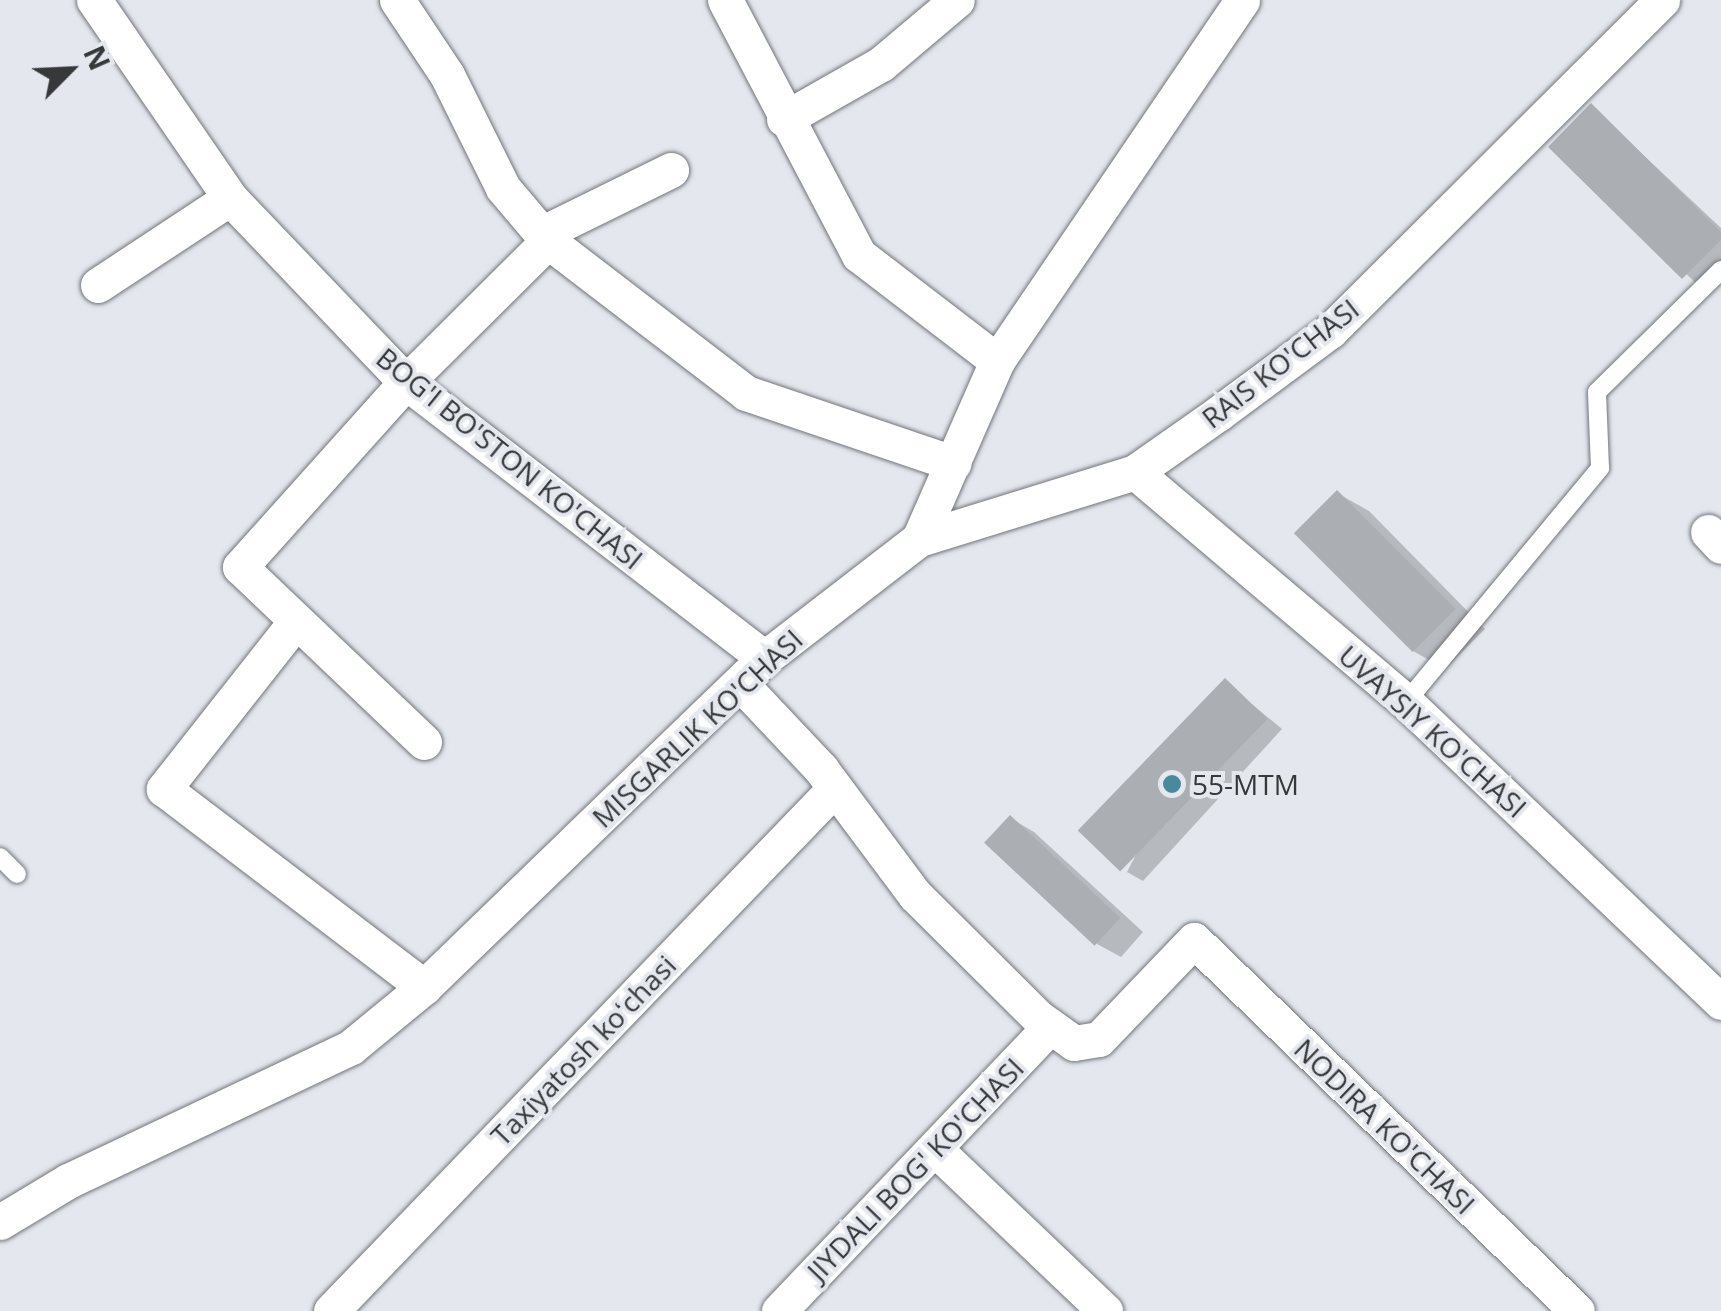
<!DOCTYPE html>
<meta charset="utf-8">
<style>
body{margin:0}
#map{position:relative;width:1721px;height:1311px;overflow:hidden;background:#e4e8ee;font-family:"Open Sans",sans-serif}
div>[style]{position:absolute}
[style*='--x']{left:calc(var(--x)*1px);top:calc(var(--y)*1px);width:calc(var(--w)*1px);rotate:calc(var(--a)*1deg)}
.shadow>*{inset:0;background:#0003}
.building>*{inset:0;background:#abafb4;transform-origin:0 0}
.roads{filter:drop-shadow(0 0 2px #71757a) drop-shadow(0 0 2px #71757a)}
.lane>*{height:18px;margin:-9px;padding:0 9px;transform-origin:9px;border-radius:9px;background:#fff}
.street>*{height:35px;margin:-17.5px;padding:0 17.5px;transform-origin:17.5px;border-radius:17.5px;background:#fff}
.dots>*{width:28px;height:28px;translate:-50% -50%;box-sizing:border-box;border:5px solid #e4e8ee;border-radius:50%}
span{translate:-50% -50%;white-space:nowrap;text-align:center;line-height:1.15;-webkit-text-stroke:8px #e4e8ee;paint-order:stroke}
.street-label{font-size:28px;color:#36383a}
.poi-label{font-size:28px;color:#36383a}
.left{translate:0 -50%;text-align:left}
.north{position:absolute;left:20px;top:20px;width:100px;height:100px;-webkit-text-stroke:8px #e4e8ee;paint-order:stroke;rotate:66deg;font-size:28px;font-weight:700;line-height:40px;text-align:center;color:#36383a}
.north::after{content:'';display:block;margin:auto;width:35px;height:45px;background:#36383a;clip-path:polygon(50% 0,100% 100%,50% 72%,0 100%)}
</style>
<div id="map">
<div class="shadow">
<i style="clip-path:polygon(1591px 106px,1721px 228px,1721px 264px,1699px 286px,1552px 147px)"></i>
<i style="clip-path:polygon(1337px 493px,1369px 511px,1485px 629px,1445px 669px,1413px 651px)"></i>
<i style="clip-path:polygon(1225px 682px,1282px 729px,1143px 881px,1127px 872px)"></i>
<i style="clip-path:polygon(1010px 818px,1034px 832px,1143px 932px,1121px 957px,1097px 944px)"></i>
</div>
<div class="building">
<i style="clip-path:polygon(1591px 103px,1721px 232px,1721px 240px,1682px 279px,1548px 147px)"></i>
<i style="left:1337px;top:490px;width:168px;height:61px;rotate:45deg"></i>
<i style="left:1225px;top:678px;width:59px;height:212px;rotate:44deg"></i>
<i style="left:1010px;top:815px;width:151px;height:38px;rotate:43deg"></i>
</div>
<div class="roads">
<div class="lane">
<i style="--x:1406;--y:702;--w:304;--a:-50.3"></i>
<i style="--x:1600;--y:468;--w:76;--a:-92.3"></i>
<i style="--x:1597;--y:392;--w:174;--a:-44.5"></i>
<i style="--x:0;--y:857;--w:24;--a:45"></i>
</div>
<div class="street">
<i style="--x:94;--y:0;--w:240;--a:55.5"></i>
<i style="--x:230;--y:198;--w:255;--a:46.3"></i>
<i style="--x:406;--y:382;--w:453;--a:37.6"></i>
<i style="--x:397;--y:0;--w:90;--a:56.3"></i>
<i style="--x:447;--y:75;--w:126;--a:63.6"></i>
<i style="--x:503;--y:188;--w:70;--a:49.7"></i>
<i style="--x:548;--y:241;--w:250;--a:37.5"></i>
<i style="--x:746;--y:393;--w:219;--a:18.7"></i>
<i style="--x:725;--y:0;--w:288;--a:62.3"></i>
<i style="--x:859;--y:255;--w:174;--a:37.5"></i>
<i style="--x:784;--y:119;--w:112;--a:-29.6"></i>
<i style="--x:881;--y:64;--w:99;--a:-40.1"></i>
<i style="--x:541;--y:234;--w:145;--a:-26.2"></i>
<i style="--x:98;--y:285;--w:158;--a:-33.4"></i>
<i style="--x:1135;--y:472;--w:355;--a:40.3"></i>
<i style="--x:1406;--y:702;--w:435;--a:43.6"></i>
<i style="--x:1708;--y:532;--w:19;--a:47"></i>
<i style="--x:919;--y:539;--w:226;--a:-17.2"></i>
<i style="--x:1135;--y:472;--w:103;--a:-35.1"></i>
<i style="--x:1219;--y:413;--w:138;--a:-36.5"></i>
<i style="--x:1330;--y:331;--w:469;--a:-44.9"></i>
<i style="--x:296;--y:621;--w:214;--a:128.2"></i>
<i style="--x:164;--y:789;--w:327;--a:37.3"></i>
<i style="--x:740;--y:683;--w:118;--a:46.7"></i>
<i style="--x:821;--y:769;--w:157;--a:53.3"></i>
<i style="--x:915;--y:895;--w:175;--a:44.8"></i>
<i style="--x:1039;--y:1018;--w:43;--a:35.5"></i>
<i style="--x:1074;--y:1043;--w:25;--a:-9"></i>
<i style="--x:1099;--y:1039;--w:137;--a:-46.2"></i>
<i style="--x:1194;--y:940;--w:533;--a:44.09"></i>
<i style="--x:424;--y:742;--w:254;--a:-136.4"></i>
<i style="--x:240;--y:567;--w:249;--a:-48.1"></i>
<i style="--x:406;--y:382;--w:200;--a:-44.8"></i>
<i style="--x:935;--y:1149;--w:235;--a:43.6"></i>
<i style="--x:0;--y:1222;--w:79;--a:-31.1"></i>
<i style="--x:68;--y:1181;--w:313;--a:-25.3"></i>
<i style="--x:351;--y:1047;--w:94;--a:-39.4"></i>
<i style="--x:424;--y:987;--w:474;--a:-44"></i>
<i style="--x:765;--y:658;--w:195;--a:-37.7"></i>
<i style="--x:919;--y:539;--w:194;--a:-66.3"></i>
<i style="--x:997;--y:361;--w:436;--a:-55.8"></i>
<i style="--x:331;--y:1311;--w:726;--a:-46.06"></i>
<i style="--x:779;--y:1311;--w:393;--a:-46.4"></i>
</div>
</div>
<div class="dots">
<i style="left:1172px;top:784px;background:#488a9b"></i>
</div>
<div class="street-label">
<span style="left:1280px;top:363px;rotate:-38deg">RAIS KO'CHASI</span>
<span style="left:510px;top:458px;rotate:39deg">BOG'I BO'STON KO'CHASI</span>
<span style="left:697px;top:728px;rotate:-43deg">MISGARLIK KO'CHASI</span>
<span style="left:1433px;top:731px;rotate:42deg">UVAYSIY KO'CHASI</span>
<span style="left:583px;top:1050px;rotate:-46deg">Taxiyatosh koʻchasi</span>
<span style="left:1385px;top:1126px;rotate:44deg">NODIRA KO'CHASI</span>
<span style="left:915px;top:1169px;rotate:-46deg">JIYDALI BOG' KO'CHASI</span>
</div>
<div class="poi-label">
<span class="left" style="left:1192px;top:784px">55-МТМ</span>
</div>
<div class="north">N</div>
</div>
